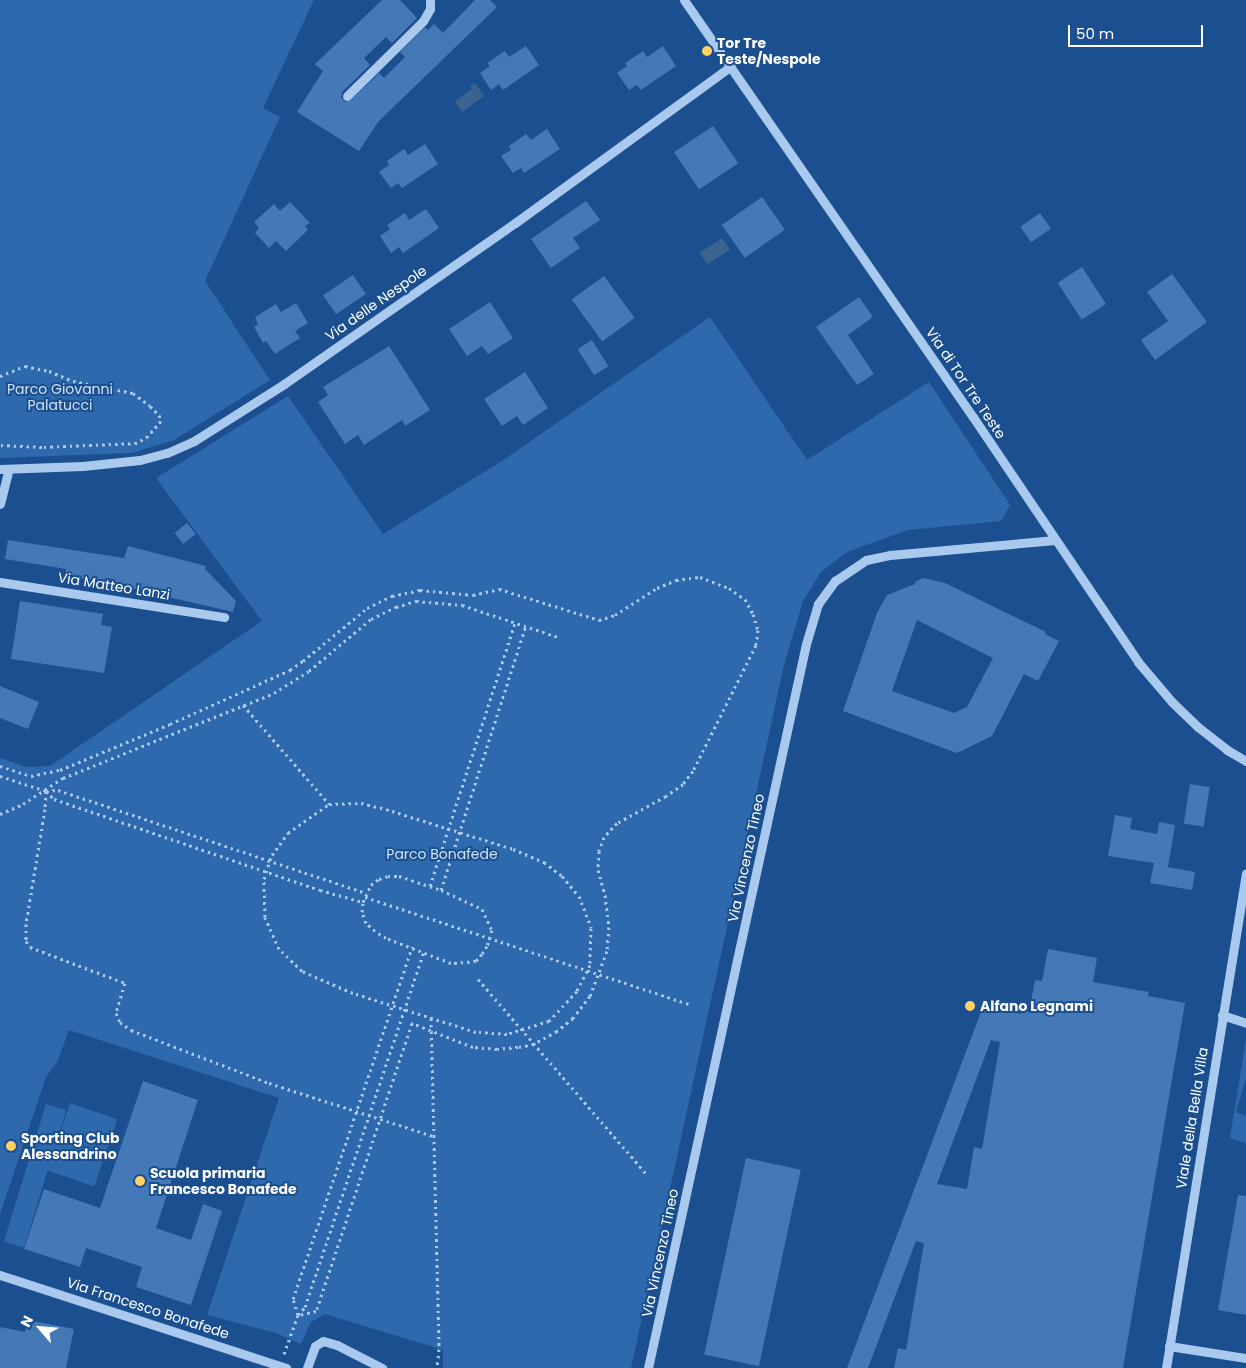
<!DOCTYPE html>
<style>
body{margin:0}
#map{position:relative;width:1246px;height:1368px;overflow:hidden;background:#1b4f8f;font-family:Poppins,sans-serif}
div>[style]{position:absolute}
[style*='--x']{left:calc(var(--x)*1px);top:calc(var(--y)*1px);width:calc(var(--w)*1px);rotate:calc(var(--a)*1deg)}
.green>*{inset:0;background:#2e69ad;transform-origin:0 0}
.water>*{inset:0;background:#3c6290;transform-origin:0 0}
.building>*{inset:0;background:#4478b7;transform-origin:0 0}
.path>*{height:3px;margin-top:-1.5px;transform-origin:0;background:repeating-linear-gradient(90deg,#a9c9ee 0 2.5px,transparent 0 6.5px)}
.minor>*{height:9px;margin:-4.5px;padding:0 4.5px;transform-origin:4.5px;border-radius:4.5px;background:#a9c9ee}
.dots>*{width:14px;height:14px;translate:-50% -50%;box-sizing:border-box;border:2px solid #1b4f8f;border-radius:50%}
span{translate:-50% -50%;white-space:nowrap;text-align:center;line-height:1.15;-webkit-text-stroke:4px #1b4f8f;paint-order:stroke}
.poi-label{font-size:14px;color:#fff;font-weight:700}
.left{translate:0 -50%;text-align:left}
.street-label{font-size:14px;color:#fff}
.park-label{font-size:14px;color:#cfe3fa}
.north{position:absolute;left:15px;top:1303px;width:50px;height:50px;-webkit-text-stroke:4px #1b4f8f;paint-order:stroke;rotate:297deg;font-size:14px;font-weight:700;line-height:20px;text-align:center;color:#fff}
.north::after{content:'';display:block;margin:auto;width:18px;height:22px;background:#fff;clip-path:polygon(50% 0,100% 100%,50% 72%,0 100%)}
.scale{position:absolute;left:1068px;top:25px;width:135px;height:22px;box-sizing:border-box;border:2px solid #fff;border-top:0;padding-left:6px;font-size:15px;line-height:18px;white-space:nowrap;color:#fff;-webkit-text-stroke:4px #1b4f8f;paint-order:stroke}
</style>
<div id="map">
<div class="green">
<i style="clip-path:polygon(0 0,314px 0,263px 108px,280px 117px,205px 281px,270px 380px,174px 440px,132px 453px,0 458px)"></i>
<i style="clip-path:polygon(710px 317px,807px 460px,929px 382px,1010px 505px,1001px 521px,908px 530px,847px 552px,821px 572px,803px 601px,784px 665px,631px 1368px,443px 1368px,443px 1350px,325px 1314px,311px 1322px,301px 1344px,276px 1333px,207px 1315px,279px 1098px,69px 1030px,57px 1062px,46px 1077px,0 1214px,0 758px,26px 767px,50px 766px,262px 621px,156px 478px,288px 396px,383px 534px,502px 461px)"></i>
<i style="clip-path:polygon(1246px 1039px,1246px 1078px,1236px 1112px,1246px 1116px,1246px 1143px,1230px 1138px)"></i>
<i style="left:70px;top:1103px;width:50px;height:71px;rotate:19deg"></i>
<i style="left:46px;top:1104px;width:21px;height:144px;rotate:17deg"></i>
</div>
<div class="water">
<i style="clip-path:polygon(475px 83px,484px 96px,462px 112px,455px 101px,472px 89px,470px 87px)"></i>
<i style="left:722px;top:238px;width:14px;height:27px;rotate:56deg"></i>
</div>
<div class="building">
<i style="clip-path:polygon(382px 0,400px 0,417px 18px,392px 43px,386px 37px,364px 58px,370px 65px,342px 92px,341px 97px,345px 102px,351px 100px,379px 73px,384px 78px,405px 57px,400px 52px,425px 27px,428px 30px,434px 24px,443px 33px,475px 0,490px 0,497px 7px,378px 122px,359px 151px,297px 112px,323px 71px,315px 64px)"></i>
<i style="clip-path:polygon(526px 46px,539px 65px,503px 90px,499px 84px,491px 90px,480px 73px,490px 66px,487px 63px,505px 51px,509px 57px)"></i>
<i style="clip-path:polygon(663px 46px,676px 66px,641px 90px,637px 85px,629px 90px,617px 73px,627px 66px,625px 63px,643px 51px,647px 57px)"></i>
<i style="left:713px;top:126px;width:45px;height:47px;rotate:56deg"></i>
<i style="clip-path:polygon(547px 129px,560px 149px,524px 173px,521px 168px,513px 173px,501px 156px,511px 150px,509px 146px,526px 134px,531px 140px)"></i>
<i style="clip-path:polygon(425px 144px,438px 164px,402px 188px,398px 183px,391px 188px,379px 172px,389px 165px,387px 161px,404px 149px,408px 155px)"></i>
<i style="left:762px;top:197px;width:40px;height:49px;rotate:55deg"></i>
<i style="clip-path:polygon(586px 201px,600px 220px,573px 238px,580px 248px,551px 268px,531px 239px)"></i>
<i style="clip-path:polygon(290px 202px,310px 223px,305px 226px,308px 230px,286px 251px,276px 241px,269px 248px,255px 233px,259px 228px,254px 222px,274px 204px,280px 211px)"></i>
<i style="clip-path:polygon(426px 209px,439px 228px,403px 253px,399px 247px,391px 253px,380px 236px,390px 229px,387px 225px,405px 213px,409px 220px)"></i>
<i style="left:1040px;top:213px;width:19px;height:24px;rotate:55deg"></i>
<i style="left:1082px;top:267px;width:44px;height:29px;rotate:57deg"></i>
<i style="clip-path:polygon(1172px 274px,1207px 322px,1155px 360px,1141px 340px,1168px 321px,1147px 292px)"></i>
<i style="left:353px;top:275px;width:23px;height:36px;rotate:56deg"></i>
<i style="left:604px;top:276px;width:52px;height:40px;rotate:54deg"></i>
<i style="clip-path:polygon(859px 297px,873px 317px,848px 335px,874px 374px,857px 385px,816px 327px)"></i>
<i style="clip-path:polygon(490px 302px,513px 338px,488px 354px,482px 346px,467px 356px,449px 329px)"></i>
<i style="clip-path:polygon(296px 303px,308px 323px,295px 331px,300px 338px,275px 354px,266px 341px,263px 343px,254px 327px,258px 324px,255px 317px,276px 304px,281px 312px)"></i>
<i style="left:592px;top:340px;width:31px;height:17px;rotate:58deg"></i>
<i style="clip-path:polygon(389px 346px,430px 410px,405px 426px,402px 420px,364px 445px,358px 435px,345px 444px,318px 402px,328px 395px,323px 387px)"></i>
<i style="clip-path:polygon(525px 372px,548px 408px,523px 425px,517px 416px,502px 426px,484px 399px)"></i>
<i style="left:187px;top:523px;width:14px;height:16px;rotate:51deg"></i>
<i style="clip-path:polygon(8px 540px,124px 558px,128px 546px,206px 566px,205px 569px,236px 601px,233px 612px,99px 581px,65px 576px,66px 569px,5px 559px)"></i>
<i style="clip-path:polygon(evenodd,923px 578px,945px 583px,1046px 632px,1045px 634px,1059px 641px,1038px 681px,1024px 674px,992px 736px,957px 753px,843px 711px,877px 613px,887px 595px,915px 584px,915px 582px,923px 578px,917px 620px,993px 658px,967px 707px,954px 713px,892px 691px,917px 620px)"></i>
<i style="clip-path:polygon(20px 601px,103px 614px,101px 625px,112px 627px,104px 673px,11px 659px)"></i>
<i style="clip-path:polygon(0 686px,39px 702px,28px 729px,0 718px)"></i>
<i style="left:1190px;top:784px;width:20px;height:40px;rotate:9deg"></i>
<i style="clip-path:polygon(1115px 815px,1132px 818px,1130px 829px,1157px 834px,1159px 822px,1175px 825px,1168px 867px,1195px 872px,1192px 890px,1150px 883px,1154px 863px,1108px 856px)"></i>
<i style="clip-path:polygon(evenodd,1048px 949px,1097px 958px,1093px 982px,1149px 992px,1148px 996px,1185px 1003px,1123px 1368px,894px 1368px,898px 1348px,906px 1350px,924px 1243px,916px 1241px,868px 1368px,847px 1368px,985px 1001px,1021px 1014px,1021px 1011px,1029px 1012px,1035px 980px,1042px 981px,1048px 949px,991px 1040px,1000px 1042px,982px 1149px,974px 1147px,967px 1189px,937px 1184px,991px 1040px)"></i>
<i style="clip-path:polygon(143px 1081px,198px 1100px,156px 1228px,191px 1240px,203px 1204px,222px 1211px,191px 1305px,136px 1287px,142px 1267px,86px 1248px,80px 1267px,24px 1249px,44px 1189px,100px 1208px)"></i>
<i style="left:746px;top:1158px;width:56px;height:201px;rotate:12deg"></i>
<i style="clip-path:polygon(1238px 1195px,1246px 1196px,1246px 1315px,1218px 1310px)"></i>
<i style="clip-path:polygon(27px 1320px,74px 1329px,66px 1368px,0 1368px,0 1327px,25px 1332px)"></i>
</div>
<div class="path">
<i style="--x:0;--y:376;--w:27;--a:-22"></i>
<i style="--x:25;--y:366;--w:25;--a:12"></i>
<i style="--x:49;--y:371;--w:26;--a:23"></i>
<i style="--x:73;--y:381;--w:61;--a:11.3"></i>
<i style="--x:133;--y:393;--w:21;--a:37"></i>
<i style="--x:150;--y:406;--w:13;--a:45"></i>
<i style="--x:159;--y:415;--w:6;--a:72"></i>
<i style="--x:161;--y:421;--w:20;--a:131"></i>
<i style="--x:148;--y:436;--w:13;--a:148"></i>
<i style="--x:137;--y:443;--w:95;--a:177.6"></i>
<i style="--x:42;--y:447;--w:42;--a:-177.3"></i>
<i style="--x:243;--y:705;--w:131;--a:49"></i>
<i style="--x:0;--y:766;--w:33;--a:18"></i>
<i style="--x:31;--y:776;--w:30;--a:-12"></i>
<i style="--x:60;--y:770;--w:119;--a:-22.7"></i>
<i style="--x:170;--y:724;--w:132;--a:-24.2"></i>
<i style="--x:290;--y:670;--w:16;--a:-35"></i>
<i style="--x:303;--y:661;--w:83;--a:-39.6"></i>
<i style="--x:367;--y:608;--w:28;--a:-26"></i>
<i style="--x:392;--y:596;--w:29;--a:-12"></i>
<i style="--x:420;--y:590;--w:53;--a:5.4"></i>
<i style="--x:473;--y:595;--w:27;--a:-13"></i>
<i style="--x:499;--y:589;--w:105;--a:17.2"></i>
<i style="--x:599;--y:620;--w:17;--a:-17"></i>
<i style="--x:615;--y:615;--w:50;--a:-32.7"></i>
<i style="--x:657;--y:588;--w:21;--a:-23"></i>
<i style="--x:676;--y:580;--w:24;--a:-7"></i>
<i style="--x:700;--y:577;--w:31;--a:21"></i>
<i style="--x:729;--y:588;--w:19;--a:35"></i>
<i style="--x:745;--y:599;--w:17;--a:62"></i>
<i style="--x:753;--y:614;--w:17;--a:73"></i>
<i style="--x:758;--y:630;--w:15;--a:98"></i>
<i style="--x:756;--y:645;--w:141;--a:116.6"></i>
<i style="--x:693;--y:771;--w:16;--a:128"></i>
<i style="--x:683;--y:784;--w:21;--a:145"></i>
<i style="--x:666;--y:796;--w:56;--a:151.1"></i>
<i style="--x:617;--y:823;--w:19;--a:133"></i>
<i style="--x:604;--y:837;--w:15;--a:110"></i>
<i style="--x:599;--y:851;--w:19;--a:93"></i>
<i style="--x:598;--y:870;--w:26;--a:74"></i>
<i style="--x:605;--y:895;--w:32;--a:83"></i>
<i style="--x:609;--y:927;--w:24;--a:95"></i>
<i style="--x:607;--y:951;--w:48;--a:110.7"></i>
<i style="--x:590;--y:996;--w:28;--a:128"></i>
<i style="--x:573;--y:1018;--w:21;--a:141"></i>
<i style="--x:557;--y:1031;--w:26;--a:151"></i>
<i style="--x:534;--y:1044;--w:16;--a:169"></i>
<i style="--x:518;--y:1047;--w:21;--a:175"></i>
<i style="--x:497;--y:1049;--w:24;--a:-175"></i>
<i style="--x:473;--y:1047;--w:66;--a:-158.5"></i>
<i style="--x:412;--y:1023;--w:304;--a:108.4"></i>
<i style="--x:316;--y:1311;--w:18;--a:167"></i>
<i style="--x:298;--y:1315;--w:17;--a:-107"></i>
<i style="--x:293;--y:1299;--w:372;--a:-71.3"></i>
<i style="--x:0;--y:776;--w:48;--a:18.1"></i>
<i style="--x:46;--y:791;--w:11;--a:45"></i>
<i style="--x:54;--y:799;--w:281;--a:18.9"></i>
<i style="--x:320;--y:890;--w:45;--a:15.6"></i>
<i style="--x:46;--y:791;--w:18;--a:93"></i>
<i style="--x:45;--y:809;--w:117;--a:99.4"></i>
<i style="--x:26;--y:924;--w:17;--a:90"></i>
<i style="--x:26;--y:941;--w:7;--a:56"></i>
<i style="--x:30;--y:947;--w:102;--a:20.8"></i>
<i style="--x:125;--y:983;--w:31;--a:107"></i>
<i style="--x:116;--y:1013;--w:10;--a:66"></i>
<i style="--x:120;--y:1022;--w:14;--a:36"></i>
<i style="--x:131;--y:1030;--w:148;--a:21"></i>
<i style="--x:269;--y:1083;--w:172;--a:17.9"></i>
<i style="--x:46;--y:791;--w:12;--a:-5"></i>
<i style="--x:58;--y:790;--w:325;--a:18.5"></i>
<i style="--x:361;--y:803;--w:32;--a:14"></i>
<i style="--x:392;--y:811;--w:127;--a:17.4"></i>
<i style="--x:513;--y:849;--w:34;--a:23"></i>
<i style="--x:544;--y:862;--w:23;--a:38"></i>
<i style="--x:562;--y:876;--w:26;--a:50"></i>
<i style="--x:579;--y:896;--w:34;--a:69"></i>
<i style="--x:591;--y:928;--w:37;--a:92"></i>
<i style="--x:590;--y:965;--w:29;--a:117"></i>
<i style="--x:577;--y:991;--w:41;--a:133"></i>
<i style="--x:549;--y:1021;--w:44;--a:162.8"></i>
<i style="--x:507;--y:1034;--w:31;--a:-176"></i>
<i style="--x:476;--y:1032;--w:129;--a:-162.4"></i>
<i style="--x:353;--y:993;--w:46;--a:-156.8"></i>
<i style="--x:311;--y:975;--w:10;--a:-156"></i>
<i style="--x:302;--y:971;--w:32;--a:-136"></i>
<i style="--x:279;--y:949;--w:35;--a:-114"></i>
<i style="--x:265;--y:917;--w:38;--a:-92"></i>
<i style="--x:264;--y:879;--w:25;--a:-72"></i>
<i style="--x:272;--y:855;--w:27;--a:-54"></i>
<i style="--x:288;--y:833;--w:50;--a:-35.3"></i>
<i style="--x:329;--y:804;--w:32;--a:-2"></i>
<i style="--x:0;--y:814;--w:25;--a:-23"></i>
<i style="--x:23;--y:804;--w:48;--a:-33"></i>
<i style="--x:63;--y:778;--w:227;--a:-21.9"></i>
<i style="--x:274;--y:693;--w:41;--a:-32.2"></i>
<i style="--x:309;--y:671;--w:81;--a:-40"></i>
<i style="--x:371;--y:619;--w:28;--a:-26"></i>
<i style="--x:396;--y:607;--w:21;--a:-17"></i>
<i style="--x:416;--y:601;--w:46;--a:5"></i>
<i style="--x:462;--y:605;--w:101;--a:18.4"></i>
<i style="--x:388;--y:876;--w:11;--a:0"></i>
<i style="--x:399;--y:876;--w:44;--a:18.4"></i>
<i style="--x:441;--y:890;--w:45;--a:24.9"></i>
<i style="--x:482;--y:909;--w:23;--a:65"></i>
<i style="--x:492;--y:930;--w:17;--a:107"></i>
<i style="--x:487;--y:946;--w:9;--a:122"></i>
<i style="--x:482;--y:954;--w:9;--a:131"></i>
<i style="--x:476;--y:961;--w:25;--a:175"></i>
<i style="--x:451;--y:963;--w:70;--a:-159"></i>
<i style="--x:386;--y:938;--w:13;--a:-148"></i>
<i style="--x:375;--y:931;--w:12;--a:-138"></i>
<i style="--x:366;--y:923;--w:12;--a:-110"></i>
<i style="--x:362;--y:912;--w:10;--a:-84"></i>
<i style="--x:363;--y:902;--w:19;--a:-65"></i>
<i style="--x:371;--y:885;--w:10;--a:-37"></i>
<i style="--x:379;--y:879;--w:9;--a:-18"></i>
<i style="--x:430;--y:886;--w:276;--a:-72.1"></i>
<i style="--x:441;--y:890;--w:277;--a:-72.2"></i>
<i style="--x:365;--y:897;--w:343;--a:18.3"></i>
<i style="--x:478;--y:979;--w:260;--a:49.2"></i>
<i style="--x:431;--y:1018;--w:331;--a:88.6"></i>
<i style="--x:439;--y:1349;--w:19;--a:96"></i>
<i style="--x:284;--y:1354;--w:41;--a:-70.3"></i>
<i style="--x:298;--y:1315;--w:11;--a:-49"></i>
<i style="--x:305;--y:1307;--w:374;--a:-71.5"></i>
</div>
<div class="minor">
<i style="--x:684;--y:0;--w:507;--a:55.28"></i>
<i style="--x:973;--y:417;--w:295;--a:56"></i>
<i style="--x:1138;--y:662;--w:52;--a:49.6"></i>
<i style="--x:1172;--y:702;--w:36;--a:44"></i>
<i style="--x:1198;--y:727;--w:37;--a:38"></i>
<i style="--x:1227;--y:750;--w:22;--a:30"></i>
<i style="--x:347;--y:96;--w:107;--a:-44.6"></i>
<i style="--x:423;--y:21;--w:14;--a:-60"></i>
<i style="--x:430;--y:9;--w:9;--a:-90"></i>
<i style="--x:0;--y:469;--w:83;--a:-2.1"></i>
<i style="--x:83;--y:466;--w:57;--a:-6"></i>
<i style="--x:140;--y:460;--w:28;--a:-15"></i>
<i style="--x:167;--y:453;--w:30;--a:-24"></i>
<i style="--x:194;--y:441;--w:107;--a:-32.3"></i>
<i style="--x:284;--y:384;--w:282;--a:-34.9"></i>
<i style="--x:515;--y:223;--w:267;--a:-36"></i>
<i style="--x:0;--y:504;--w:36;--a:-76"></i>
<i style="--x:0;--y:582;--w:227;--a:8.9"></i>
<i style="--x:1222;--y:1015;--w:25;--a:18"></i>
<i style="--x:0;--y:1275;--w:301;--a:18"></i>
<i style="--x:1169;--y:1346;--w:78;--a:8.9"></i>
<i style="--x:307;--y:1368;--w:23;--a:-70"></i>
<i style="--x:315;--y:1346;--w:9;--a:-32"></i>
<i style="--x:323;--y:1341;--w:15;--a:16"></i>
<i style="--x:337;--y:1345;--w:51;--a:27.1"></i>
<i style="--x:648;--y:1368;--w:741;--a:-77.69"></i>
<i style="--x:806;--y:644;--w:42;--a:-73.3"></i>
<i style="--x:818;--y:604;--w:29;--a:-54"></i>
<i style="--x:835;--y:581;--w:37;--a:-34"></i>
<i style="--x:866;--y:560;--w:25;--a:-12"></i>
<i style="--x:890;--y:555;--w:166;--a:-5.2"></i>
<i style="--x:1166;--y:1368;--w:501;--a:-80.82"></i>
</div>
<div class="dots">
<i style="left:707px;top:51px;background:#ffd166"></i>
<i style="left:970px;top:1006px;background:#ffd166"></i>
<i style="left:11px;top:1146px;background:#ffd166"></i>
<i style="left:140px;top:1181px;background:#ffd166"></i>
</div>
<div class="poi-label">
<span class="left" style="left:717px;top:51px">Tor Tre<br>Teste/Nespole</span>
<span class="left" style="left:980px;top:1006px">Alfano Legnami</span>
<span class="left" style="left:21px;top:1146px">Sporting Club<br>Alessandrino</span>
<span class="left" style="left:150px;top:1181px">Scuola primaria<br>Francesco Bonafede</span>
</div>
<div class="street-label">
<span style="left:376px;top:303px;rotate:-35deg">Via delle Nespole</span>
<span style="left:966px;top:383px;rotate:56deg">Via di Tor Tre Teste</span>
<span style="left:114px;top:586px;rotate:9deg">Via Matteo Lanzi</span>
<span style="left:746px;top:858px;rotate:-78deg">Via Vincenzo Tineo</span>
<span style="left:1192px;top:1118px;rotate:-81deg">Viale della Bella Villa</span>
<span style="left:660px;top:1253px;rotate:-78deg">Via Vincenzo Tineo</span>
<span style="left:148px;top:1308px;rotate:18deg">Via Francesco Bonafede</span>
</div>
<div class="park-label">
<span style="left:60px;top:397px">Parco Giovanni<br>Palatucci</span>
<span style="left:442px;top:854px">Parco Bonafede</span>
</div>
<div class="north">N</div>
<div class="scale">50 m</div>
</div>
